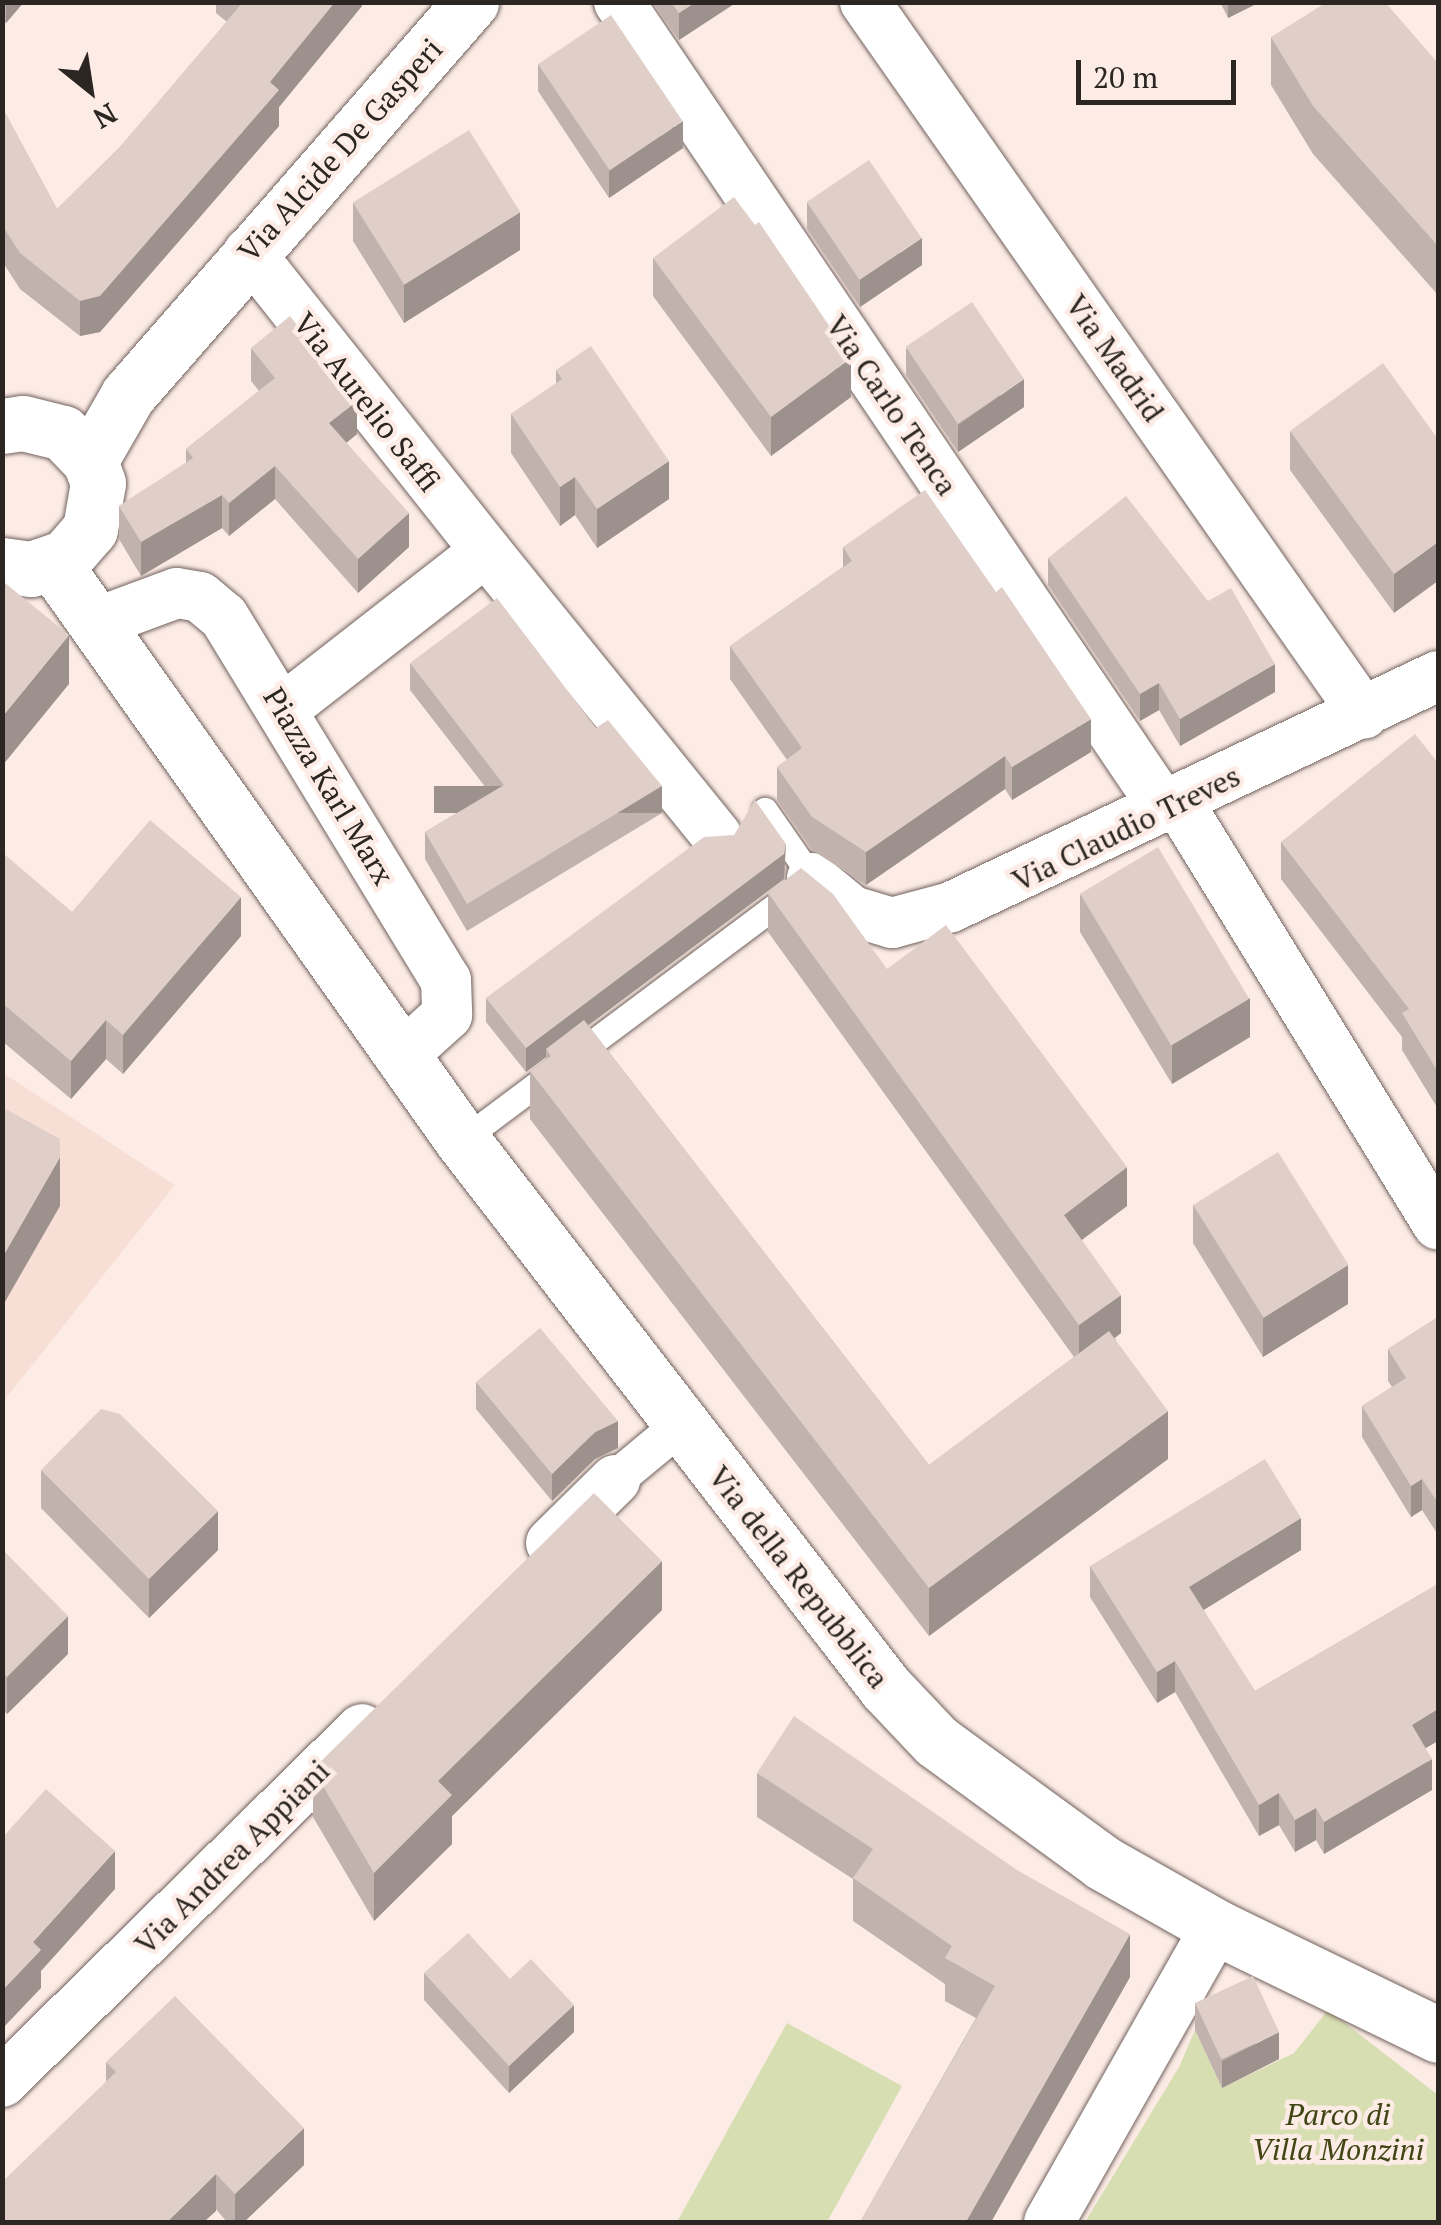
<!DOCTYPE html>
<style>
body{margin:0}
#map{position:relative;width:1441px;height:2225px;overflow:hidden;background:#fdece6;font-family:"PT Serif",serif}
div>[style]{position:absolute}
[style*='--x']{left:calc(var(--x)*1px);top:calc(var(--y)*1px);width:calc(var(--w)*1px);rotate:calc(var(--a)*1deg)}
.built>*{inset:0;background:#f8dfd6}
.green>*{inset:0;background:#d7deb2}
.roads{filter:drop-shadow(0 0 2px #71625d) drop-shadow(0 0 2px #71625d)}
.service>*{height:25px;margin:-12.5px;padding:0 12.5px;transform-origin:12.5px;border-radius:12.5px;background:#fff}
.pedestrian>*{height:38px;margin:-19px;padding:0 19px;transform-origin:19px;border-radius:19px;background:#fff}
.minor>*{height:50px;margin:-25px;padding:0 25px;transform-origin:25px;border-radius:25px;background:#fff}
.tertiary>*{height:55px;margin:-27.5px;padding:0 27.5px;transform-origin:27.5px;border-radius:27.5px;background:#fff}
.wall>*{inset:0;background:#c1b2ad}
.shaded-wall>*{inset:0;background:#9d918d;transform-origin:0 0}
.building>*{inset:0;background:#e0cfc9;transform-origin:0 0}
span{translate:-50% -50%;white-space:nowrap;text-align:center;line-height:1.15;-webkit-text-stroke:9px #fdece6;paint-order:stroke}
.street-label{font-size:30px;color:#2c2623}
.park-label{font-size:30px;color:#414615;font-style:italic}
.frame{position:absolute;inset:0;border:5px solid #2c2623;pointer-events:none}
.north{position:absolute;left:40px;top:40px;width:100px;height:100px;-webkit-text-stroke:8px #fdece6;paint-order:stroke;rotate:150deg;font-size:28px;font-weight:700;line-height:40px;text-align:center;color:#2c2623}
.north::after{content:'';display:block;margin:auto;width:35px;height:45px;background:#2c2623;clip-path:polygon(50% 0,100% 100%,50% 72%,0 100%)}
.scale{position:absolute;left:1076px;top:60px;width:160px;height:45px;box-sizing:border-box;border:5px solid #2c2623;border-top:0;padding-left:12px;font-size:30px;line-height:35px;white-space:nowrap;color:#2c2623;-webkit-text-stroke:8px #fdece6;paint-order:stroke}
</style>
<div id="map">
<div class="built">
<i style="clip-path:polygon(3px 1073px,175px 1185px,3px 1402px)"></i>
</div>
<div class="green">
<i style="clip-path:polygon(1328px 2010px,1438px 2095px,1438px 2222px,1085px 2222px,1179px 2067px,1195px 2030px,1222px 2088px,1294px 2053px)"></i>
<i style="clip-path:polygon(787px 2023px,902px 2086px,827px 2222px,677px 2222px)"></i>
</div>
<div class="roads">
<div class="service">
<i style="--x:462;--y:1140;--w:437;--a:-36.8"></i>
<i style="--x:812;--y:878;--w:83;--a:-124.7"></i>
</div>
<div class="pedestrian">
<i style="--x:615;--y:1480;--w:85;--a:-39.7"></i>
</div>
<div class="minor">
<i style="--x:619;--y:2;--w:973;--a:55.93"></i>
<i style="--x:865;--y:2;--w:869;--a:54.98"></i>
<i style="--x:249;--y:252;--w:382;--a:51.6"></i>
<i style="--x:486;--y:551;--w:257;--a:142.1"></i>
<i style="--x:486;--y:551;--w:367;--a:51"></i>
<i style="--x:112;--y:617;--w:69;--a:-20.3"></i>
<i style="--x:177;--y:593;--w:23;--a:10"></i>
<i style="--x:200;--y:597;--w:31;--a:40"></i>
<i style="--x:224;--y:617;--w:426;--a:58.6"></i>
<i style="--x:446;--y:980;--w:35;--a:88"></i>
<i style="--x:447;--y:1015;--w:61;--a:137.7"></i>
<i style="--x:1178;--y:802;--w:496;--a:58.4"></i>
<i style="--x:812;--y:878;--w:52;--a:39.5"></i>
<i style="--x:852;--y:911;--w:42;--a:16.7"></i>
<i style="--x:892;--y:923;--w:61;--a:-15.2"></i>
<i style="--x:951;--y:907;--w:539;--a:-25.38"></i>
<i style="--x:551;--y:1543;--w:90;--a:-44.5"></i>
<i style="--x:2;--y:2082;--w:504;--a:-44.44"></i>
<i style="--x:1049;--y:2222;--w:339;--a:-60.5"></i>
</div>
<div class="tertiary">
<i style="--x:2;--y:426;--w:21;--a:-8"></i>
<i style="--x:23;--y:423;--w:41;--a:14"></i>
<i style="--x:63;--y:433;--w:39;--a:46"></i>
<i style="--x:90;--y:461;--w:23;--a:70"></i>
<i style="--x:98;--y:483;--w:47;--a:99.9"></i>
<i style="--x:90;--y:529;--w:37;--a:131"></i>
<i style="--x:66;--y:557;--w:37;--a:161"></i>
<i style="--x:31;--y:569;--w:29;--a:-172"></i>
<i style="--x:90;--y:461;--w:76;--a:-60.1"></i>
<i style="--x:128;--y:395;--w:522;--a:-48.89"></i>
<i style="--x:53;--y:563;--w:707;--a:54.67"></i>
<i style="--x:462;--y:1140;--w:691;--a:52.28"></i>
<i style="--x:885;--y:1687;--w:74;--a:46.6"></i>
<i style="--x:936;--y:1741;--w:207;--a:36.1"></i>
<i style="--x:1103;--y:1863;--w:130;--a:29.5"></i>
<i style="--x:1216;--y:1927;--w:247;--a:25.9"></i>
</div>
</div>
<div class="wall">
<i style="clip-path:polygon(2px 2px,24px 2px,6px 23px,2px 21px)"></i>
<i style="clip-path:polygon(216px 2px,362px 2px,362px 6px,279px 107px,279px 126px,100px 332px,80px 336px,20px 289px,2px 261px,2px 107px,57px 209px,120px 147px,227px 22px,216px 13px)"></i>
<i style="clip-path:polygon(651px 2px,737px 2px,679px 40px)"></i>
<i style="clip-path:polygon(1220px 2px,1260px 2px,1228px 18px)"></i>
<i style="clip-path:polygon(1271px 37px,1438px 63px,1438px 295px,1313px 154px,1271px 85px)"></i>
<i style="clip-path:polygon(538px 64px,683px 148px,609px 198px,538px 91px)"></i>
<i style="clip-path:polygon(353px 202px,520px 250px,404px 323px,353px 241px)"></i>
<i style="clip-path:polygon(807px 202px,922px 265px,860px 307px,807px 229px)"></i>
<i style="clip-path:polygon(653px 258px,851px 397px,771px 456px,653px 296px)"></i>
<i style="clip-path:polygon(251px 348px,357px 434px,346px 443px,409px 547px,358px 593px,275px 499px,229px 536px,222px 528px,141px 576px,119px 539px,119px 506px,186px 463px,186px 449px,259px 391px,251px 381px)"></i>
<i style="clip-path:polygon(906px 348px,1024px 407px,958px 452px,906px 375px)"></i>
<i style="clip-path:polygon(556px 370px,669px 499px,597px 548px,575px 515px,560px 526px,511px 453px,511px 414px,556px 384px)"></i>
<i style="clip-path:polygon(1290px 431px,1438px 439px,1394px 613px,1290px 470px)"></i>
<i style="clip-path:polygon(843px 547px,1091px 752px,1012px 800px,1005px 789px,866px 885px,812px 850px,777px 800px,777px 767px,787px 760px,730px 679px,730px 646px,843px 567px)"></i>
<i style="clip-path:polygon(1048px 558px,1275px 692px,1180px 746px,1159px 710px,1140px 721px,1048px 585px)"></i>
<i style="clip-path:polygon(410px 663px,662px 813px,467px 931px,425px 859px,425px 832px,490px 793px,410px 690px)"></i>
<i style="clip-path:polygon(1438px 763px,1438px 1109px,1402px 1050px,1402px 1037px,1281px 879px,1281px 842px)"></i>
<i style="clip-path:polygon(2px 854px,72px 912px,241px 936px,123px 1074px,106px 1059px,71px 1099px,2px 1041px)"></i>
<i style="clip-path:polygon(786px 868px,784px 879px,588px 1025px,929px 1465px,1074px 1357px,768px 932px,768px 893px,887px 969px,1127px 1206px,1082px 1240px,1121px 1333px,1115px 1338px,1168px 1459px,929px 1636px,530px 1119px,530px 1071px,546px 1059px,546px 1057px,526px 1072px,486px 1022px,486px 998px)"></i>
<i style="clip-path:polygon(1080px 894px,1250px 1037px,1172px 1084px,1080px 932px)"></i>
<i style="clip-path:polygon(1193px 1205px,1348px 1304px,1263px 1357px,1193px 1243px)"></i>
<i style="clip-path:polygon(1438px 1317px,1438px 1535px,1422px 1510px,1411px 1517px,1362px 1437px,1362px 1406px,1392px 1387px,1388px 1381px,1388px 1349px)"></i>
<i style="clip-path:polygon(476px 1382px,618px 1448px,595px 1459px,552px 1501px,476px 1409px)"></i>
<i style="clip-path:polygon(41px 1470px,218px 1550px,149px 1618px,41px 1508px)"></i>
<i style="clip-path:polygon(2px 1549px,68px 1654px,7px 1714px,2px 1709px)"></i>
<i style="clip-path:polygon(1301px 1550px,1203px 1610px,1255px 1691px,1438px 1584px,1438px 1741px,1425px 1748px,1432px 1790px,1324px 1854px,1316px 1840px,1295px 1852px,1279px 1825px,1259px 1836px,1175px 1692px,1157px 1703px,1090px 1597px,1090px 1566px)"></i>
<i style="clip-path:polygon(662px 1610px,452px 1816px,452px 1844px,374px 1921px,313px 1817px,313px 1769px)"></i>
<i style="clip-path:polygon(757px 1773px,1130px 1977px,991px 2222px,860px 2222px,976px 2018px,945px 2001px,945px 1984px,853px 1921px,853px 1879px,757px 1817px)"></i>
<i style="clip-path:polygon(424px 1973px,510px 1979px,574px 2032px,509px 2093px,424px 2000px)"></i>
<i style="clip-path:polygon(1195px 2003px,1279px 2059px,1222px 2088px,1195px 2030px)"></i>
<i style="clip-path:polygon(106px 2062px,304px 2165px,244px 2222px,227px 2222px,106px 2082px)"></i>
</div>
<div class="shaded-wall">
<i style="clip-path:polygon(6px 2px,24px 2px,6px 23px)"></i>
<i style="clip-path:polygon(335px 2px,362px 2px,362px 6px,279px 107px,279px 126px,100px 332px,80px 336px,80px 301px,270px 82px)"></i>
<i style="clip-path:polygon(696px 2px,737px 2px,679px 40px,679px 13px)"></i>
<i style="clip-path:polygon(1228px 2px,1260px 2px,1228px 18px)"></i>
<i style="clip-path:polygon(683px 121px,683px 148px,609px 198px,609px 171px)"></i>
<i style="clip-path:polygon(520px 212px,520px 250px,404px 323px,404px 284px)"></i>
<i style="clip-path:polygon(922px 238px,922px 265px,860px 307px,860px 280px)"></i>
<i style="clip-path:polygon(851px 358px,851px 397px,771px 456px,771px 417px)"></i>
<i style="clip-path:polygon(1024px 379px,1024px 407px,958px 452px,958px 425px)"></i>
<i style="clip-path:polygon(357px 401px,357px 434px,329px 457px,329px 423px)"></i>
<i style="clip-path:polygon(669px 461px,669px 499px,597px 548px,597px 509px)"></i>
<i style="clip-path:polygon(275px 466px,275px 499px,229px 536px,229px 503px)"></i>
<i style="clip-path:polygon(575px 477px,575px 515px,560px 526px,560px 487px)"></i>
<i style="clip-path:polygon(222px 495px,222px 528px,141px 576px,141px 542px)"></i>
<i style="clip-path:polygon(409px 513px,409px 547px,358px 593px,358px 559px)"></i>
<i style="clip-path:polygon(1438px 542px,1438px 581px,1394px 613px,1394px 574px)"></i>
<i style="clip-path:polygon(69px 635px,69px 684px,2px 766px,2px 717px)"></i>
<i style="clip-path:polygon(1275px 664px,1275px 692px,1180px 746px,1180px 719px)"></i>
<i style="clip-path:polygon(1159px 683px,1159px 710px,1140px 721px,1140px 694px)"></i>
<i style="clip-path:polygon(1091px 719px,1091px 752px,1012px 800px,1012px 767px)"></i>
<i style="clip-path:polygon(1005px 756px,1005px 789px,866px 885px,866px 852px)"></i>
<i style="left:662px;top:786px;width:27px;height:228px;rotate:90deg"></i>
<i style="clip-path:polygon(786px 844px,784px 879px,550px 1054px,546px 1049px,546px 1057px,526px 1072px,526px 1048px)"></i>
<i style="clip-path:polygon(241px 897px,241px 936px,123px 1074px,123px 1035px)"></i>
<i style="clip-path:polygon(1250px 998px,1250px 1037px,1172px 1084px,1172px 1045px)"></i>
<i style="clip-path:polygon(106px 1020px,106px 1059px,71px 1099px,71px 1061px)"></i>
<i style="clip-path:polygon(60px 1157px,60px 1206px,2px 1307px,2px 1258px)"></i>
<i style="clip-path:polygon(1127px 1167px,1127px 1206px,1064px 1253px,1064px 1215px)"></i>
<i style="clip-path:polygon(1348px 1265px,1348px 1304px,1263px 1357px,1263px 1318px)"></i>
<i style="clip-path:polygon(1121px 1295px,1121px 1333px,1079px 1364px,1079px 1325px)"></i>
<i style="clip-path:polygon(1168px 1411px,1168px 1459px,929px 1636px,929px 1588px)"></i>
<i style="clip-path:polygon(618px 1421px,618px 1448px,595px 1459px,552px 1501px,552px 1474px,595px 1432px)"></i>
<i style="clip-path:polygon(1422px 1479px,1422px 1510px,1411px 1517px,1411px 1486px)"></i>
<i style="clip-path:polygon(218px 1511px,218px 1550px,149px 1618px,149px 1579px)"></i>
<i style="clip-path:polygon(1301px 1518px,1301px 1550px,1189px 1619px,1189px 1587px)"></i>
<i style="clip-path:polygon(662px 1561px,662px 1610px,452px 1816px,452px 1844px,374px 1921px,374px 1873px,438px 1781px)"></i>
<i style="clip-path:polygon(68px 1616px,68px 1654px,7px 1714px,7px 1677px)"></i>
<i style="clip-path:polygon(1175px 1661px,1175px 1692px,1157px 1703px,1157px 1672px)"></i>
<i style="clip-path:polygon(1438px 1709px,1438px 1741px,1412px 1756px,1412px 1725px)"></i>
<i style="clip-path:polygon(1432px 1759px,1432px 1790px,1324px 1854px,1324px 1822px)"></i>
<i style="clip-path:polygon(1279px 1793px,1279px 1825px,1259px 1836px,1259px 1805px)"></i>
<i style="clip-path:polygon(1316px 1808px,1316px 1840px,1295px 1852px,1295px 1820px)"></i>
<i style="clip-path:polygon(115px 1851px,115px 1889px,41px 1971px,41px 1988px,2px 2029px,2px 1991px,33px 1942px)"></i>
<i style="clip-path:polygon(1130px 1934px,1130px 1977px,991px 2222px,966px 2222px)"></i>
<i style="clip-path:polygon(574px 2005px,574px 2032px,509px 2093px,509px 2066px)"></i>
<i style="clip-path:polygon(1279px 2032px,1279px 2059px,1222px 2088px,1222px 2061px)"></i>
<i style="clip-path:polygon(304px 2128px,304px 2165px,244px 2222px,235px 2222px,235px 2194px)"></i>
<i style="clip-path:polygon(216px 2174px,216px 2211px,204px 2222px,167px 2222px)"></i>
</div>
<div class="building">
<i style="clip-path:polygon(243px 2px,335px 2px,270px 82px,279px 90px,100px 296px,80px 301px,20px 253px,2px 225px,2px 107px,57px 209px,120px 147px)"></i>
<i style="clip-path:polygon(671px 2px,696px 2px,679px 13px)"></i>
<i style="clip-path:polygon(1327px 2px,1385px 2px,1438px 63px,1438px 246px,1313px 106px,1271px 37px)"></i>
<i style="left:611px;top:15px;width:128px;height:88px;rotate:56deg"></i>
<i style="left:469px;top:130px;width:97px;height:137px;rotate:58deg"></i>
<i style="left:869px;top:160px;width:94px;height:75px;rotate:56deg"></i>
<i style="clip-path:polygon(734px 197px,755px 225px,759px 222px,851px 358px,771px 417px,653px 258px)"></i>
<i style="left:972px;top:302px;width:93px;height:80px;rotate:56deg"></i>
<i style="clip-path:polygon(290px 316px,357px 401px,329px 423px,409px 513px,358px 559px,275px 466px,229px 503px,222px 495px,141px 542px,119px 506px,193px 458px,186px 449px,275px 378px,251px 348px)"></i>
<i style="clip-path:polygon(591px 346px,669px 461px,597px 509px,575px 477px,560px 487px,511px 414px,562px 379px,556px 370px)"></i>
<i style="clip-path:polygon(1383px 363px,1438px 439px,1438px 542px,1394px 574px,1290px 431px)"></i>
<i style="clip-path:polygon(925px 490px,996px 592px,1002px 587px,1091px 719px,1012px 767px,1005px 756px,866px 852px,812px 817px,777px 767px,802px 748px,730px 646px,852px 561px,843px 547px)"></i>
<i style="clip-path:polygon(1126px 496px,1208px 601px,1231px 588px,1275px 664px,1180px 719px,1159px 683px,1140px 694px,1048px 558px)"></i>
<i style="clip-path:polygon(5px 583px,69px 635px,2px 717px,2px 586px)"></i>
<i style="clip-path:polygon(497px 598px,596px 728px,608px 720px,662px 786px,467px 904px,425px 832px,504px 785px,410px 663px)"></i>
<i style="clip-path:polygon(1415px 734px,1438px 763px,1438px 1072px,1402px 1013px,1409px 1009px,1281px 842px)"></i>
<i style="clip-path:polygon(755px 800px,786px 844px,784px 854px,526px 1048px,486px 998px,704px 837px,734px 835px)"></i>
<i style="clip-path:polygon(150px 820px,241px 897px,123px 1035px,106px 1020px,71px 1061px,2px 1003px,2px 854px,3px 853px,72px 912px)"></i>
<i style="left:1158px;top:847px;width:177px;height:91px;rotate:59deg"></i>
<i style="clip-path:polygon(801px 868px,833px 894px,887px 969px,946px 925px,1127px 1167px,1064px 1215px,1121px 1295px,1079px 1325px,768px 893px)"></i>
<i style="clip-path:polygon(584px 1020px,929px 1465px,1109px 1331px,1168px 1411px,929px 1588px,530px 1071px,551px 1056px,546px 1049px)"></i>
<i style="clip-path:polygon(2px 1107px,60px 1139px,60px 1157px,2px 1258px)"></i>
<i style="left:1278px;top:1152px;width:133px;height:100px;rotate:58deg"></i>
<i style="clip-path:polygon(1438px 1317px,1438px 1503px,1422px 1479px,1411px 1486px,1362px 1406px,1406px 1378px,1388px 1349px)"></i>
<i style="clip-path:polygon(540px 1328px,618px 1421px,595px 1432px,552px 1474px,476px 1382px)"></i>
<i style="clip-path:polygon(101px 1409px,120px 1414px,218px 1511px,149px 1579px,41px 1470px)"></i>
<i style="clip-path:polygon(1265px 1459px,1301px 1518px,1189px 1587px,1255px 1691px,1438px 1584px,1438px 1709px,1412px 1725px,1432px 1759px,1324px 1822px,1316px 1808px,1295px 1820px,1279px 1793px,1259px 1805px,1175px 1661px,1157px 1672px,1090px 1566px)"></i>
<i style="clip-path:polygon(594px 1493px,662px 1561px,438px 1781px,452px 1795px,374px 1873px,313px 1769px)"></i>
<i style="clip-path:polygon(2px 1549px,68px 1616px,7px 1677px,2px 1672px)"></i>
<i style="clip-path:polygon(794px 1716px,1017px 1870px,1130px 1934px,966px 2222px,860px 2222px,995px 1986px,945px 1958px,952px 1946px,853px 1878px,873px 1849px,757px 1773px)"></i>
<i style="clip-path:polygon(46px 1789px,115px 1851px,33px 1942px,41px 1950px,2px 1991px,2px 1838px)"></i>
<i style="clip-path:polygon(468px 1933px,510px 1979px,531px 1959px,574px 2005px,509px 2066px,424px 1973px)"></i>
<i style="left:1253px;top:1976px;width:62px;height:64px;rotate:65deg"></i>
<i style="clip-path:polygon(175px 1996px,304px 2128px,235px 2194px,216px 2174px,167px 2222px,2px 2222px,2px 2182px,116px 2072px,106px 2062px)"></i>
</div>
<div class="street-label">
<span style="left:340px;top:150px;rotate:-48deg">Via Alcide De Gasperi</span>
<span style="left:1115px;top:358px;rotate:55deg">Via Madrid</span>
<span style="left:367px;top:402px;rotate:52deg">Via Aurelio Saffi</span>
<span style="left:892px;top:405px;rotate:56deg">Via Carlo Tenca</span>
<span style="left:329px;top:786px;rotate:59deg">Piazza Karl Marx</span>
<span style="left:1126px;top:828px;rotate:-26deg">Via Claudio Treves</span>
<span style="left:799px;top:1577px;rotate:52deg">Via della Repubblica</span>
<span style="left:232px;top:1857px;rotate:-45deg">Via Andrea Appiani</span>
</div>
<div class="park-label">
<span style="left:1338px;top:2131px">Parco di<br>Villa Monzini</span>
</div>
<div class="frame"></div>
<div class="north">N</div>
<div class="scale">20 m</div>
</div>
